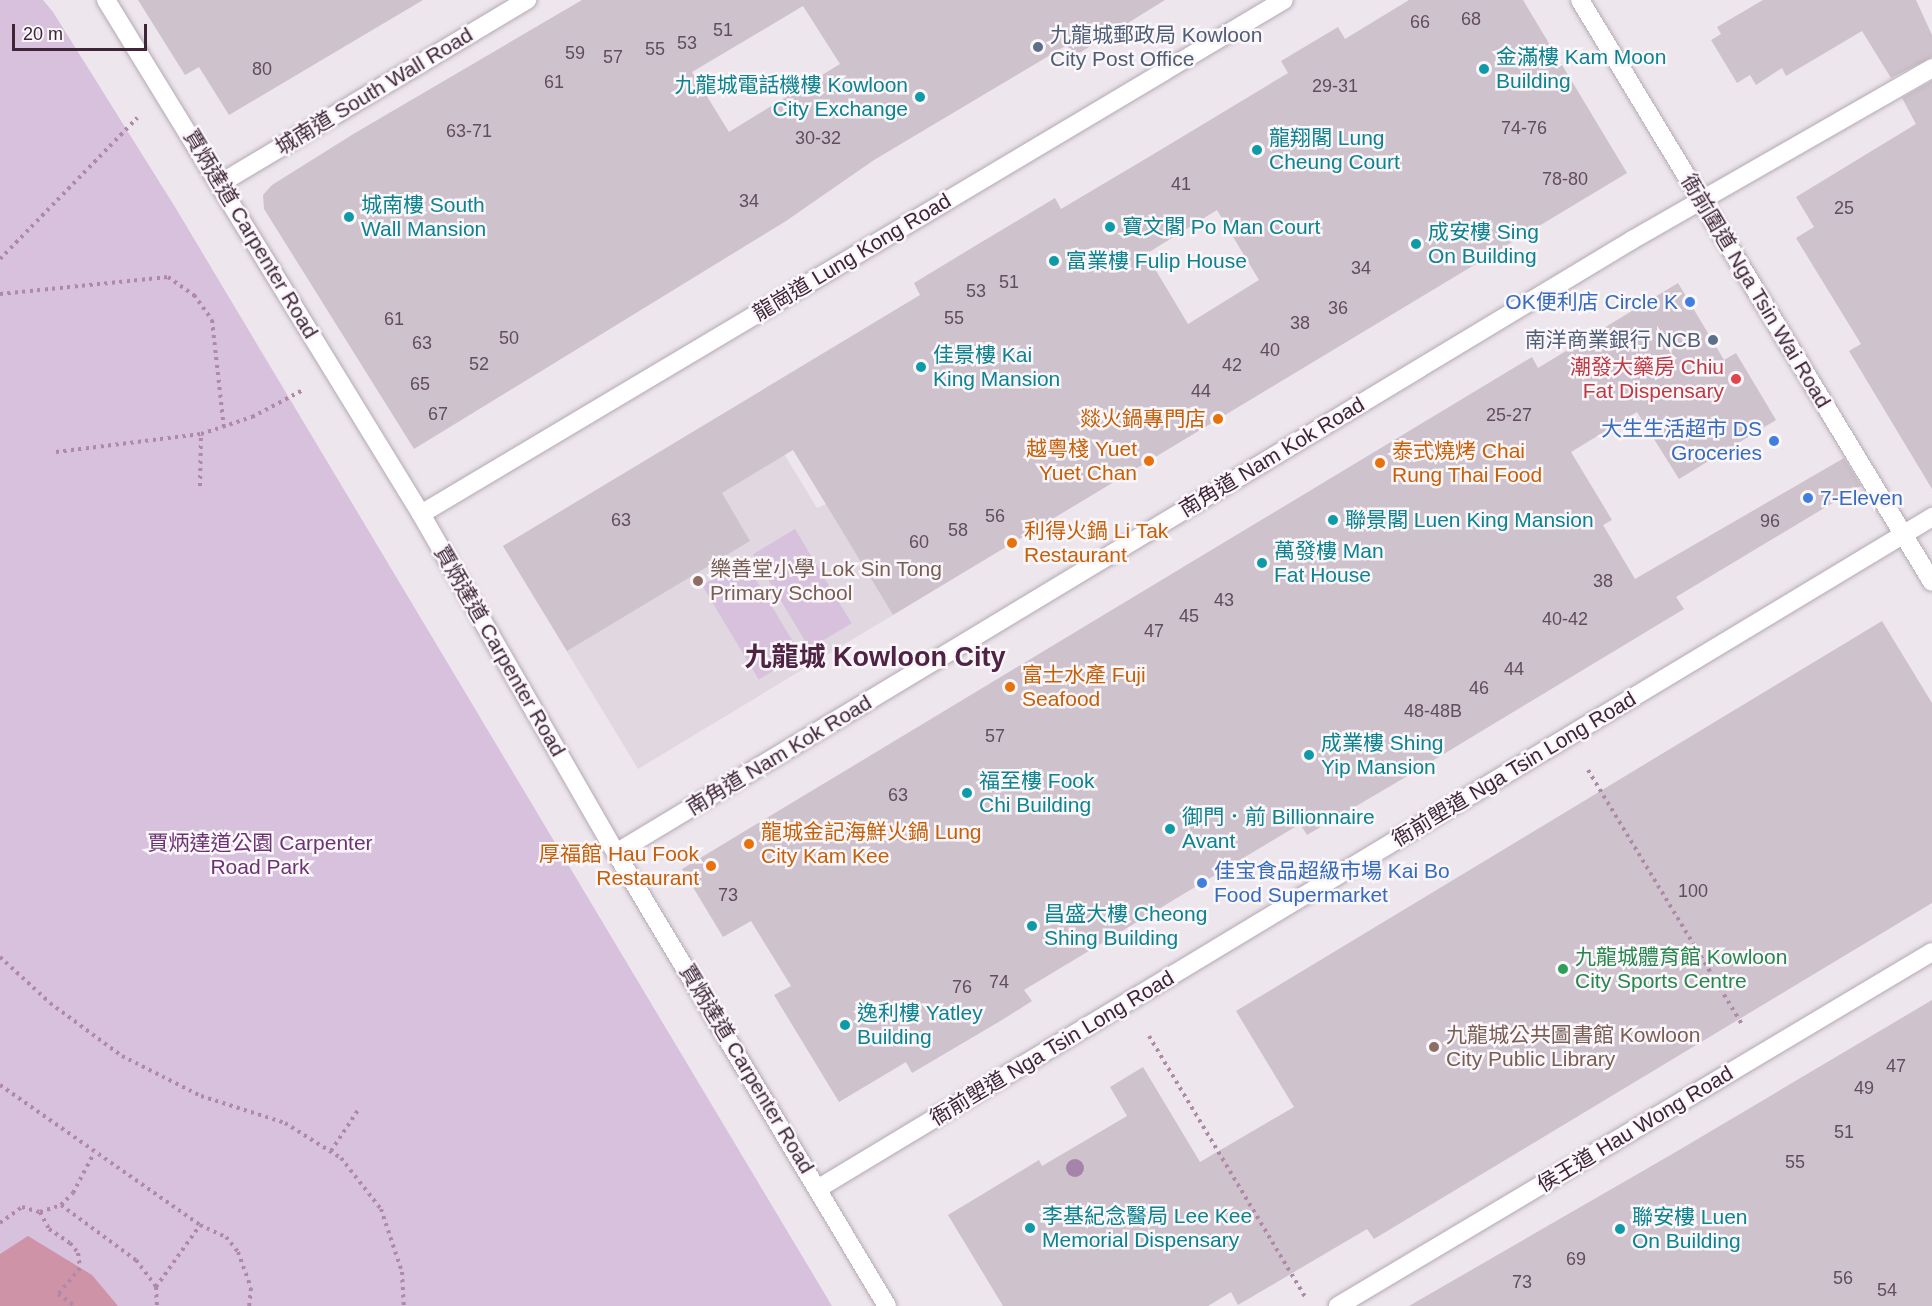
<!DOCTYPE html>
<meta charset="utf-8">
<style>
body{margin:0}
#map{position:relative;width:1932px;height:1306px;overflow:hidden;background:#ede6ed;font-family:Helvetica,"Noto Sans TC",sans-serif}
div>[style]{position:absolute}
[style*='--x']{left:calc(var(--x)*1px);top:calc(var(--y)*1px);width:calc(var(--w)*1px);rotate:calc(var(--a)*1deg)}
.built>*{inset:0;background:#e1d7e1}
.green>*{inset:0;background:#d7c1dd;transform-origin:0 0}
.water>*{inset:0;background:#ce93a6}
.building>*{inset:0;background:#cec2cd}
.path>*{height:4px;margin-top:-2px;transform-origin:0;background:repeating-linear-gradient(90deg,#af89a7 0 3px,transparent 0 7.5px)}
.roads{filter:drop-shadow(0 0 2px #b5a9b3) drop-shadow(0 0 2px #b5a9b3)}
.minor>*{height:18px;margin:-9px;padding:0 9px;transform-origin:9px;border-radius:9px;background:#fff}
.trees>*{width:18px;height:18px;margin:-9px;border-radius:50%;background:#a684a9}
.dots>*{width:16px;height:16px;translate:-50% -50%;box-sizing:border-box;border:3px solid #faf6fa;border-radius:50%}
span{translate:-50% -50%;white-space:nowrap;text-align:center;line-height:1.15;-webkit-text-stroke:5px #faf6fa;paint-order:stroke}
.number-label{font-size:18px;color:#624d5d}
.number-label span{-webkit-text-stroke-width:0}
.service-label{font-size:21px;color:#4e5e75}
.left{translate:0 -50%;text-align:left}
.right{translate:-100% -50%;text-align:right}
.culture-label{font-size:21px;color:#0d838f}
.street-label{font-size:21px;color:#3e2638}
.shop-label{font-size:21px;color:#366cbe}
.health-label{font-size:21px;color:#be3a42}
.food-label{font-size:21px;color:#c56008}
.education-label{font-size:21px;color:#785e54}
.park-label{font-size:21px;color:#6c3372}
.leisure-label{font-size:21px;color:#27864d}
.district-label{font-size:27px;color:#4f2343;font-weight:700}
.scale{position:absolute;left:12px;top:24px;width:135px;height:27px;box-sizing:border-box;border:3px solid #3e2638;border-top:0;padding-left:8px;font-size:18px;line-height:21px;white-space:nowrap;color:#3e2638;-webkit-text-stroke:4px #faf6fa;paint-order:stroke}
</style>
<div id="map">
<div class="built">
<i style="clip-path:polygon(750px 398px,817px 508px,826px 504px,893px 615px,638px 769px,503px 546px)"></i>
</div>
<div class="green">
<i style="clip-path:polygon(0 0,43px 0,53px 12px,175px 207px,832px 1306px,0 1306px)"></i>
<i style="left:795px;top:529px;width:110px;height:49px;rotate:59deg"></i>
<i style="left:744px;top:560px;width:110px;height:49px;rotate:59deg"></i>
</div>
<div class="water">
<i style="clip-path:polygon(28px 1236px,92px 1275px,118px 1306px,0 1306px,0 1254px)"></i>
</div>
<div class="building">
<i style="clip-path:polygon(138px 0,423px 0,229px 115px,199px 67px,185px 75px)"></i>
<i style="clip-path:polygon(evenodd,582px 0,1165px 0,1073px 57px,1067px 45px,874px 160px,786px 221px,414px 449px,264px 209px,263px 195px,272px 185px,355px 133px,582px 0,803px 6px,840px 64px,729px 132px,692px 72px,803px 6px)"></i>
<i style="clip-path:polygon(evenodd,1409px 0,1523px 0,1627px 173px,893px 615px,793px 450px,722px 493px,750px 541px,567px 651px,503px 546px,920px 295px,914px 283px,970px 249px,1055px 198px,1061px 209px,1147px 158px,1288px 73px,1281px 61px,1338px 27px,1345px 39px,1409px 0,1217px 210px,1259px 280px,1188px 324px,1146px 254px,1217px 210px)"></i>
<i style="clip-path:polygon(1763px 0,1916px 0,1932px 35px,1932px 57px,1891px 78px,1862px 31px,1786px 76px,1782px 68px,1756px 85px,1750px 75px,1737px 83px,1711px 40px,1721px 34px,1717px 27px)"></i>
<i style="clip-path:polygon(1932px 81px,1932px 489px,1849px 351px,1861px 344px,1796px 238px,1814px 227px,1796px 197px,1916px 124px,1902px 98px)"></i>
<i style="clip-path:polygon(1678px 283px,1724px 360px,1736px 353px,1776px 420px,1679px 479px,1637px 412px,1571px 452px,1612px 520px,1603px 525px,1635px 579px,1844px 458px,1861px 486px,1676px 597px,1684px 609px,1404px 778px,1307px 835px,1300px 824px,1024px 990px,1032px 1001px,1002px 1020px,912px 1073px,906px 1062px,839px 1102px,774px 995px,791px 986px,751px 921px,723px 937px,682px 869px,1532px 357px,1538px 368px)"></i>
<i style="clip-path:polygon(1882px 621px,1932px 703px,1932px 903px,1374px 1239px,1367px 1229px,1238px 1305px,1231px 1292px,1208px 1306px,1003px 1306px,948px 1215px,1039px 1160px,1042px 1166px,1127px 1116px,1110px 1087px,1143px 1067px,1200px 1162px,1294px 1107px,1236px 1011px)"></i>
<i style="clip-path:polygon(1932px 1000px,1932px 1306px,1409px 1306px,1674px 1153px)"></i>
</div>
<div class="path">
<i style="--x:0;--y:259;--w:197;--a:-45.8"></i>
<i style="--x:0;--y:294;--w:169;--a:-5.8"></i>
<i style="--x:168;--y:277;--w:32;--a:35"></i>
<i style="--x:194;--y:295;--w:31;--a:54"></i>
<i style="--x:212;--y:320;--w:109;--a:83.7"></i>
<i style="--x:56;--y:452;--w:146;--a:-7.1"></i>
<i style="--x:201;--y:434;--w:54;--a:-18.4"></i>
<i style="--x:252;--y:417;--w:58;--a:-27.9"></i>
<i style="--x:200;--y:486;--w:52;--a:-88.9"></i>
<i style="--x:1588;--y:770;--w:299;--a:58.8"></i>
<i style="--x:0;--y:957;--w:68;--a:42.6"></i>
<i style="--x:50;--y:1003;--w:89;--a:36.4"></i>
<i style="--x:122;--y:1056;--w:89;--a:26.9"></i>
<i style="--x:201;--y:1096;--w:88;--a:17.8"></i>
<i style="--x:285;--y:1123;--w:66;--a:32"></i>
<i style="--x:341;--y:1158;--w:65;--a:51.9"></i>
<i style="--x:381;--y:1209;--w:66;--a:71.6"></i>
<i style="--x:402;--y:1272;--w:34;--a:87"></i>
<i style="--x:1149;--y:1036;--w:304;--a:59.1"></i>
<i style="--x:0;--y:1085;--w:244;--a:35"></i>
<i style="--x:200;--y:1225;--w:29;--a:25"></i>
<i style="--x:226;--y:1237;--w:19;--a:51"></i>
<i style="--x:238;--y:1252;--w:38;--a:70"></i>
<i style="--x:251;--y:1288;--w:18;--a:96"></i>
<i style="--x:331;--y:1151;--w:49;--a:-56.6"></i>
<i style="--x:61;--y:1205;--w:93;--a:36.3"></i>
<i style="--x:136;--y:1260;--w:34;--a:53"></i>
<i style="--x:156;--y:1287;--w:19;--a:87"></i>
<i style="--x:40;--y:1212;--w:22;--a:-18"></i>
<i style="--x:61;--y:1205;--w:17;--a:-45"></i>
<i style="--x:73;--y:1193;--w:45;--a:-62.3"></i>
<i style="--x:0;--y:1223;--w:27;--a:-36"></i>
<i style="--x:22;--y:1207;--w:19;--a:16"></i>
<i style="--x:40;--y:1212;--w:19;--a:62"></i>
<i style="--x:49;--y:1229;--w:25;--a:34"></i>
<i style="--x:70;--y:1243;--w:13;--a:51"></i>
<i style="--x:78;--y:1253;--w:15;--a:82"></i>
<i style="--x:80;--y:1268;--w:34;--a:130"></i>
<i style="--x:58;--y:1294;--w:21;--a:35"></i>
<i style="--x:156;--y:1287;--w:76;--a:-54.6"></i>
</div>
<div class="roads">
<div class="minor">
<i style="--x:106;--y:0;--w:603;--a:58.5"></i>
<i style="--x:421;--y:514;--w:391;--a:60.1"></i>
<i style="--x:616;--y:853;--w:528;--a:59.11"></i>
<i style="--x:1580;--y:0;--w:680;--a:58.83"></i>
<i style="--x:221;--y:183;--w:357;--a:-30.9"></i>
<i style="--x:421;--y:514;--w:1004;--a:-30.78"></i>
<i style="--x:616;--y:853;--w:1187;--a:-31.1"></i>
<i style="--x:1632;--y:240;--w:346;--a:-29.8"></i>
<i style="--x:819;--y:1188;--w:1300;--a:-31.08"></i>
<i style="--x:1338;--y:1306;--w:691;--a:-30.79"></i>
</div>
</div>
<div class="trees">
<i style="left:1075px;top:1168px"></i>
</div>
<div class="dots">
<i style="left:1038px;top:47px;background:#5c6f8a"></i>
<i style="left:1484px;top:69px;background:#0f9aa8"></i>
<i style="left:920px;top:97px;background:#0f9aa8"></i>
<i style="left:1257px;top:150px;background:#0f9aa8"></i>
<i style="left:349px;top:217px;background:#0f9aa8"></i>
<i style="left:1110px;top:227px;background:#0f9aa8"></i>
<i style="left:1416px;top:244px;background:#0f9aa8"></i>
<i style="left:1054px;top:261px;background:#0f9aa8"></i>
<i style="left:1690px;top:302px;background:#3f7fe0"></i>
<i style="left:1713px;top:340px;background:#5c6f8a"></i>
<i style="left:921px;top:367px;background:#0f9aa8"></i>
<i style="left:1736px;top:379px;background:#e0444e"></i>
<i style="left:1218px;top:419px;background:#e8710a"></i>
<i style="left:1774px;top:441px;background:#3f7fe0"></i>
<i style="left:1149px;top:461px;background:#e8710a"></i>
<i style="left:1380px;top:463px;background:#e8710a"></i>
<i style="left:1808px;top:498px;background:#3f7fe0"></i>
<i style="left:1333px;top:520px;background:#0f9aa8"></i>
<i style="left:1012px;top:543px;background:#e8710a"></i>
<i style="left:1262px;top:563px;background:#0f9aa8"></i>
<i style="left:698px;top:581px;background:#8d6e63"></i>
<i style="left:1010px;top:687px;background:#e8710a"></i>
<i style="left:1309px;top:755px;background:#0f9aa8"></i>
<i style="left:967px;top:793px;background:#0f9aa8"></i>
<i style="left:1170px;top:829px;background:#0f9aa8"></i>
<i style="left:749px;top:844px;background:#e8710a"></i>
<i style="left:711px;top:866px;background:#e8710a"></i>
<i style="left:1202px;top:883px;background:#3f7fe0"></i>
<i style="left:1032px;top:926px;background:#0f9aa8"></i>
<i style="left:1563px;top:969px;background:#2e9e5b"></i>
<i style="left:845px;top:1025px;background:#0f9aa8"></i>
<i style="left:1434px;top:1047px;background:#8d6e63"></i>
<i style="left:1030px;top:1228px;background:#0f9aa8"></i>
<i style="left:1620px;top:1229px;background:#0f9aa8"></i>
</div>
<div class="number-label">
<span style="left:1471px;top:19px">68</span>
<span style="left:1420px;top:22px">66</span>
<span style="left:723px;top:30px">51</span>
<span style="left:687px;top:43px">53</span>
<span style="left:655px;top:49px">55</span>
<span style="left:575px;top:53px">59</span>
<span style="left:613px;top:57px">57</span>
<span style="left:262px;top:69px">80</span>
<span style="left:554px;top:82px">61</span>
<span style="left:1335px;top:86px">29-31</span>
<span style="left:1524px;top:128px">74-76</span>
<span style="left:469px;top:131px">63-71</span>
<span style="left:818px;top:138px">30-32</span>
<span style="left:1565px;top:179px">78-80</span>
<span style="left:1181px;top:184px">41</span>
<span style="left:749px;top:201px">34</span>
<span style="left:1844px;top:208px">25</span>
<span style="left:1361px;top:268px">34</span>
<span style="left:1009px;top:282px">51</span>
<span style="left:976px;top:291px">53</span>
<span style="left:1338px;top:308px">36</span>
<span style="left:954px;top:318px">55</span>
<span style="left:394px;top:319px">61</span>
<span style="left:1300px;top:323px">38</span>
<span style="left:509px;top:338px">50</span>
<span style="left:422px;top:343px">63</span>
<span style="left:1270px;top:350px">40</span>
<span style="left:479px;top:364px">52</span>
<span style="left:1232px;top:365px">42</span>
<span style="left:420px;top:384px">65</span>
<span style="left:1201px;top:391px">44</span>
<span style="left:438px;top:414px">67</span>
<span style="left:1509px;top:415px">25-27</span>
<span style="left:995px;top:516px">56</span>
<span style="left:621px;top:520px">63</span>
<span style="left:1770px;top:521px">96</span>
<span style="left:958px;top:530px">58</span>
<span style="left:919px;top:542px">60</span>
<span style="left:1603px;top:581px">38</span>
<span style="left:1224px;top:600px">43</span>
<span style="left:1189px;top:616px">45</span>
<span style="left:1565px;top:619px">40-42</span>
<span style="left:1154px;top:631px">47</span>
<span style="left:1514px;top:669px">44</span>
<span style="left:1479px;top:688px">46</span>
<span style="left:1433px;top:711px">48-48B</span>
<span style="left:995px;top:736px">57</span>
<span style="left:898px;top:795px">63</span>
<span style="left:1693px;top:891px">100</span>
<span style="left:728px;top:895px">73</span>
<span style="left:999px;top:982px">74</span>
<span style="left:962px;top:987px">76</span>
<span style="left:1896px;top:1066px">47</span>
<span style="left:1864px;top:1088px">49</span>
<span style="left:1844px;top:1132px">51</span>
<span style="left:1795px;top:1162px">55</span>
<span style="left:1576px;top:1259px">69</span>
<span style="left:1843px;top:1278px">56</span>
<span style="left:1522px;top:1282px">73</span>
<span style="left:1887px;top:1290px">54</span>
</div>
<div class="service-label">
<span class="left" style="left:1050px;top:47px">九龍城郵政局 Kowloon<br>City Post Office</span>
<span class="right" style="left:1701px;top:340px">南洋商業銀行 NCB</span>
</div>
<div class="culture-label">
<span class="left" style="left:1496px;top:69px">金滿樓 Kam Moon<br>Building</span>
<span class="right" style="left:908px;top:97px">九龍城電話機樓 Kowloon<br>City Exchange</span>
<span class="left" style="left:1269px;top:150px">龍翔閣 Lung<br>Cheung Court</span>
<span class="left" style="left:361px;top:217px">城南樓 South<br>Wall Mansion</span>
<span class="left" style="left:1122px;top:227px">寶文閣 Po Man Court</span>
<span class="left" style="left:1428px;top:244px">成安樓 Sing<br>On Building</span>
<span class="left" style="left:1066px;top:261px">富業樓 Fulip House</span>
<span class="left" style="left:933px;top:367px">佳景樓 Kai<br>King Mansion</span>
<span class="left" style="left:1345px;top:520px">聯景閣 Luen King Mansion</span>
<span class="left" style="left:1274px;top:563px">萬發樓 Man<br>Fat House</span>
<span class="left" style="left:1321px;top:755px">成業樓 Shing<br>Yip Mansion</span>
<span class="left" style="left:979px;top:793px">福至樓 Fook<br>Chi Building</span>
<span class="left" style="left:1182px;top:829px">御門．前 Billionnaire<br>Avant</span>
<span class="left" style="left:1044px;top:926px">昌盛大樓 Cheong<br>Shing Building</span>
<span class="left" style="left:857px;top:1025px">逸利樓 Yatley<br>Building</span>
<span class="left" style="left:1042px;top:1228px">李基紀念醫局 Lee Kee<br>Memorial Dispensary</span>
<span class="left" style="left:1632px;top:1229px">聯安樓 Luen<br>On Building</span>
</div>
<div class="street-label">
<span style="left:374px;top:91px;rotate:-31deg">城南道 South Wall Road</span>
<span style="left:251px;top:234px;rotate:59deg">賈炳達道 Carpenter Road</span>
<span style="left:852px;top:257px;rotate:-31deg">龍崗道 Lung Kong Road</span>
<span style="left:1756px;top:291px;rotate:59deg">衙前圍道 Nga Tsin Wai Road</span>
<span style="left:1272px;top:457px;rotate:-31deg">南角道 Nam Kok Road</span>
<span style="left:500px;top:651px;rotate:60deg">賈炳達道 Carpenter Road</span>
<span style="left:779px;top:755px;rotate:-31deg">南角道 Nam Kok Road</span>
<span style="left:1514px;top:769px;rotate:-31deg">衙前塱道 Nga Tsin Long Road</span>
<span style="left:1052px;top:1048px;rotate:-31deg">衙前塱道 Nga Tsin Long Road</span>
<span style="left:747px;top:1069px;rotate:59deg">賈炳達道 Carpenter Road</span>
<span style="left:1635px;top:1129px;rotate:-31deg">侯王道 Hau Wong Road</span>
</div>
<div class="shop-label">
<span class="right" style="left:1678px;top:302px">OK便利店 Circle K</span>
<span class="right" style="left:1762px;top:441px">大生生活超市 DS<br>Groceries</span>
<span class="left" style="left:1820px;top:498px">7-Eleven</span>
<span class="left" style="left:1214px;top:883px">佳宝食品超級市場 Kai Bo<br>Food Supermarket</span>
</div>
<div class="health-label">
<span class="right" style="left:1724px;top:379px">潮發大藥房 Chiu<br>Fat Dispensary</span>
</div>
<div class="food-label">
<span class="right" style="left:1206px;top:419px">燚火鍋專門店</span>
<span class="right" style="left:1137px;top:461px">越粵棧 Yuet<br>Yuet Chan</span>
<span class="left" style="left:1392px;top:463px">泰式燒烤 Chai<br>Rung Thai Food</span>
<span class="left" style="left:1024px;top:543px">利得火鍋 Li Tak<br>Restaurant</span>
<span class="left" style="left:1022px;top:687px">富士水產 Fuji<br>Seafood</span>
<span class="left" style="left:761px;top:844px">龍城金記海鮮火鍋 Lung<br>City Kam Kee</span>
<span class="right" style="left:699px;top:866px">厚福館 Hau Fook<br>Restaurant</span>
</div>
<div class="education-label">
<span class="left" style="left:710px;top:581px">樂善堂小學 Lok Sin Tong<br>Primary School</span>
<span class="left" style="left:1446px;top:1047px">九龍城公共圖書館 Kowloon<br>City Public Library</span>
</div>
<div class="park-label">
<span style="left:260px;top:855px">賈炳達道公園 Carpenter<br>Road Park</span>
</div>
<div class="leisure-label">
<span class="left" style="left:1575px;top:969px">九龍城體育館 Kowloon<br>City Sports Centre</span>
</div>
<div class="district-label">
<span style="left:875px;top:658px">九龍城 Kowloon City</span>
</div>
<div class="scale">20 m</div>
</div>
